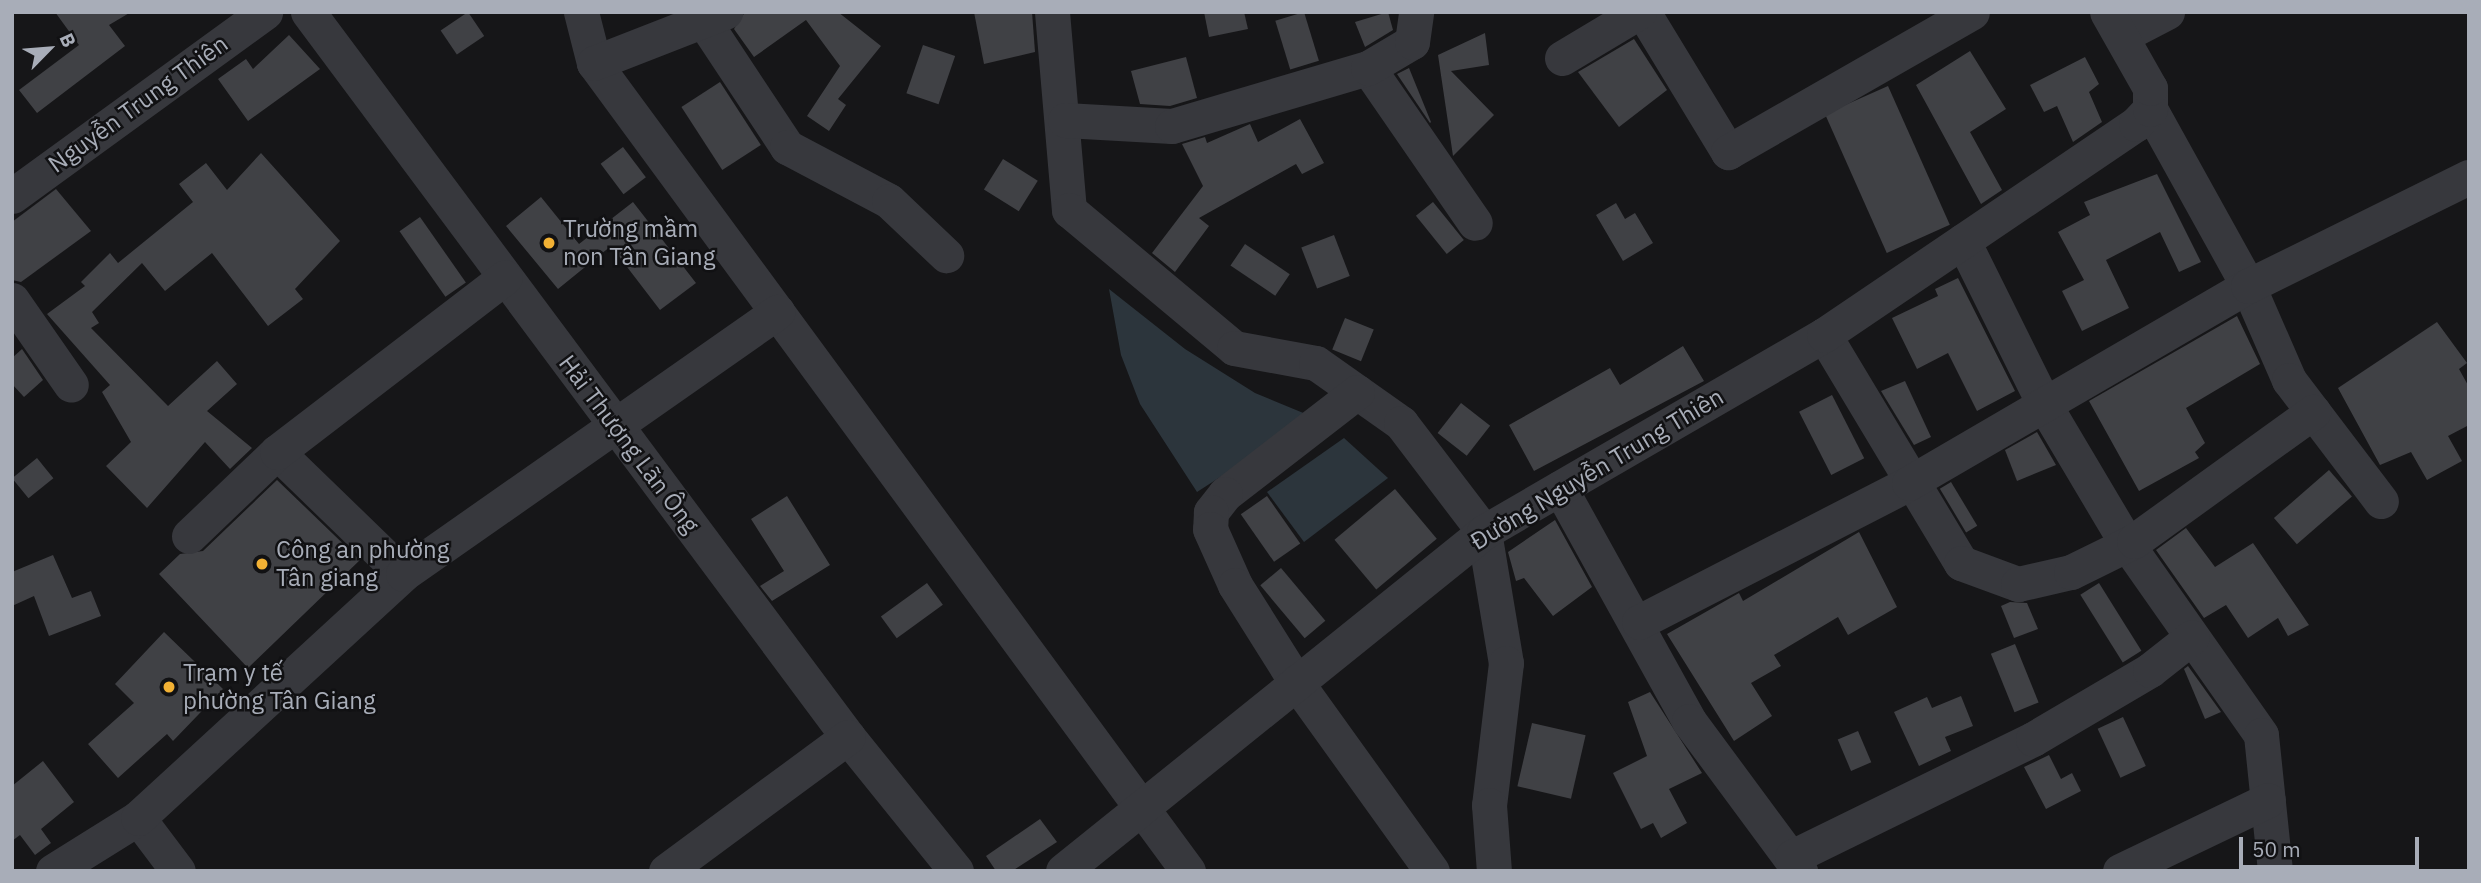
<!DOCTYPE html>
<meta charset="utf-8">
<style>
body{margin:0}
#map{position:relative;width:2481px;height:883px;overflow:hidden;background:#161618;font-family:"IBM Plex Sans",sans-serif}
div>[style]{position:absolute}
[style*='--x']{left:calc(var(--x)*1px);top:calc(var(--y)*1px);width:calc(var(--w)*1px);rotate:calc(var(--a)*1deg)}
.water>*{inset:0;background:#2c353c}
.building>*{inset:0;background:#404145;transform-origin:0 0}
.minor>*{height:35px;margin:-17.5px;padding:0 17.5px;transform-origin:17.5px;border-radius:17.5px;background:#37383d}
.dots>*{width:19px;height:19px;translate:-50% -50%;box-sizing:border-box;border:4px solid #111113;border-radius:50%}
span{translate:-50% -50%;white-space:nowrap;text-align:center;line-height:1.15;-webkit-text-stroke:5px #111113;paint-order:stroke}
.street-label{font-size:24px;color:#a8adb8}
.poi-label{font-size:24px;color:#a8adb8}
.left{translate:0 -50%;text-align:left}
.frame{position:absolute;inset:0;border:14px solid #a8adb8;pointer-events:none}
.north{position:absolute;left:14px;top:14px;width:70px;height:70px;-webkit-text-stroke:5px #111113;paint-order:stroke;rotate:65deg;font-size:19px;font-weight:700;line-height:28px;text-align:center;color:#a8adb8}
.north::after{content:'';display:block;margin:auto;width:24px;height:32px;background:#a8adb8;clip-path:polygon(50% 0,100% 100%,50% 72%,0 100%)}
.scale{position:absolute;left:2239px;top:837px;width:180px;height:32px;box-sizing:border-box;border:4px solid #a8adb8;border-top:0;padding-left:9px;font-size:21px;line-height:24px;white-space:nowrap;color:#a8adb8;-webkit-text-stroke:5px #111113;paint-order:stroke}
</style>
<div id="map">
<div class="water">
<i style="clip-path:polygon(1109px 289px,1185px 349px,1255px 393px,1313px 417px,1197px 492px,1140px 404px,1121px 355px)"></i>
<i style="clip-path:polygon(1344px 438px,1388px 478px,1304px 542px,1267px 492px)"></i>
</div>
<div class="building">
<i style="clip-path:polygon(55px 12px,131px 12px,109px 25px,125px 46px,37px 113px,19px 90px,79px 45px)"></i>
<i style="left:468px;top:12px;width:29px;height:33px;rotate:56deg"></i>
<i style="clip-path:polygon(745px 12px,838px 12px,881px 46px,838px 99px,846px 105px,829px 131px,807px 116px,840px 66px,806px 20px,754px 57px,734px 29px)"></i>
<i style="clip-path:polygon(974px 12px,1032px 12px,1035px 52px,984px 64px)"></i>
<i style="clip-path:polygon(1204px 12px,1244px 12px,1248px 29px,1209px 37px)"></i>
<i style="left:1304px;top:12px;width:51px;height:30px;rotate:73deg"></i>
<i style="clip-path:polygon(1388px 12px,1393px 30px,1365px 47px,1355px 22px)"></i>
<i style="clip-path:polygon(1485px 33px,1489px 65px,1451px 71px,1494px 115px,1453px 156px,1438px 55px)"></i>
<i style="clip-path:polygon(289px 35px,320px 69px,248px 121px,218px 79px,246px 59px,253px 69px)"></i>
<i style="clip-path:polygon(1634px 39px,1667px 90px,1619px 127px,1578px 72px)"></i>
<i style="left:923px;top:45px;width:34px;height:51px;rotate:19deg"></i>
<i style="clip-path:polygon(1970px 51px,2006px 109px,1970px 132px,2002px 190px,1981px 204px,1916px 85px)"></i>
<i style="clip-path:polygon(1186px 57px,1197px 98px,1170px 106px,1140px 104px,1131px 71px)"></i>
<i style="clip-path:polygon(2085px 57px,2099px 84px,2089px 92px,2102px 122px,2073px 142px,2057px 106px,2044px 112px,2030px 85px)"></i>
<i style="clip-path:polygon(1409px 68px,1431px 122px,1430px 123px,1397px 74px)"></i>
<i style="left:720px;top:82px;width:75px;height:46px;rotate:57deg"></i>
<i style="left:1888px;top:86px;width:152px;height:69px;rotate:66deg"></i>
<i style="clip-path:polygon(1300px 119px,1324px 163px,1302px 174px,1296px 164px,1199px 218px,1209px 226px,1175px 272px,1152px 253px,1203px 186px,1182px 144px,1205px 137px,1207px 143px,1250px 124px,1258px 142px)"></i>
<i style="left:623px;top:147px;width:38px;height:28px;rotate:53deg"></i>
<i style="clip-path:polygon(261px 153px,340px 241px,295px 289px,303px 299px,268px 326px,212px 253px,165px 291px,142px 263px,92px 312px,99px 323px,91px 328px,168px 406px,217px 361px,237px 384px,207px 411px,252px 448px,230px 469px,205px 442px,147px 508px,106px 466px,131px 442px,102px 392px,110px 385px,47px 314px,85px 286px,81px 282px,110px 253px,118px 263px,193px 202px,179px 184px,206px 163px,227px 190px)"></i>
<i style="left:1003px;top:159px;width:41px;height:36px;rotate:32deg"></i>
<i style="clip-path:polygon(2157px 174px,2201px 262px,2179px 272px,2160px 232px,2106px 260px,2129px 308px,2082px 331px,2062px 291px,2084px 280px,2058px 232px,2090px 215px,2084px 202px)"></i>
<i style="clip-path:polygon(56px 189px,91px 231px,21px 282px,12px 280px,12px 222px)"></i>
<i style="clip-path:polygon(541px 197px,579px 244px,633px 202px,696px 283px,660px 310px,611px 246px,558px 289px,506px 226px)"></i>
<i style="left:1433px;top:202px;width:49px;height:22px;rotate:51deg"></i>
<i style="clip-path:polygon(1616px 203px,1625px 219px,1635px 213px,1653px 243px,1623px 261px,1596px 215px)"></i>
<i style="left:420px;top:217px;width:80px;height:25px;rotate:55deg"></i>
<i style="left:1334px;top:235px;width:44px;height:35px;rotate:69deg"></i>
<i style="left:1245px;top:244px;width:54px;height:26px;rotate:34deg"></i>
<i style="clip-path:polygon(1958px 278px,2015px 391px,1977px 411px,1948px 353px,1917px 369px,1892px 318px,1938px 296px,1935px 289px)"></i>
<i style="clip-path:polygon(2237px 316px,2260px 364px,2186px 408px,2205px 443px,2195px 452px,2199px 458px,2139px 491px,2089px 401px)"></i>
<i style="left:1345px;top:318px;width:31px;height:34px;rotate:22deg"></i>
<i style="clip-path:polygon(2437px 322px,2467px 363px,2459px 369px,2469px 387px,2469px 425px,2448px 436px,2462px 461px,2427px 480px,2411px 452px,2380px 465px,2338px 388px)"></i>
<i style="clip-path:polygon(1683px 346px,1704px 381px,1534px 471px,1509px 425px,1610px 368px,1620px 385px)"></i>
<i style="clip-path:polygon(22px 349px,43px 380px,24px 397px,12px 384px,12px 358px)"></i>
<i style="clip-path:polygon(1905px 381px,1931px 437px,1914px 445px,1881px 391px)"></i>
<i style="left:1832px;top:395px;width:71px;height:37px;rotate:63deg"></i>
<i style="left:1461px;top:403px;width:37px;height:38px;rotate:38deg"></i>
<i style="clip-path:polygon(2037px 432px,2056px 465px,2017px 481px,2005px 450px)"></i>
<i style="left:37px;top:458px;width:26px;height:32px;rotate:51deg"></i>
<i style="left:2329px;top:470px;width:35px;height:73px;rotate:49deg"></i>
<i style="clip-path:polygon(277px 480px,360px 560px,248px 668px,159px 574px,180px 554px,203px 551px)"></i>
<i style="left:1951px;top:482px;width:51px;height:13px;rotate:59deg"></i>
<i style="left:1395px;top:489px;width:65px;height:79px;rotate:50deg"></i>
<i style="clip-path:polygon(787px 496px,830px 565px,772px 601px,760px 586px,784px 571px,751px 519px)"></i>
<i style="left:1267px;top:496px;width:58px;height:32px;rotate:55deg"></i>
<i style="clip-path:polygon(1555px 520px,1592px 587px,1553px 616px,1524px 578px,1516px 581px,1508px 552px)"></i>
<i style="clip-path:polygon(2186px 528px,2215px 567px,2253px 543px,2309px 625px,2288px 636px,2278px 618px,2248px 638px,2226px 605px,2204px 618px,2156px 550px)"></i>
<i style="clip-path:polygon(1859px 532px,1897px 607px,1848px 635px,1838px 617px,1774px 655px,1781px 666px,1751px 683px,1772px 716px,1734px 741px,1667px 634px,1739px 593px,1743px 601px)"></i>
<i style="clip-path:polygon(53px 555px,72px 598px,91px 591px,101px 616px,49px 636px,34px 596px,12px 606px,12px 572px)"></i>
<i style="left:1281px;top:568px;width:69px;height:27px;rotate:50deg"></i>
<i style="left:927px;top:583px;width:27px;height:57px;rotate:54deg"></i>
<i style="left:2099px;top:583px;width:80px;height:22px;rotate:58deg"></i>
<i style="clip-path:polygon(2010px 602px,2027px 603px,2038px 629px,2014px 638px,2001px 606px)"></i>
<i style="clip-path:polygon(164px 632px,223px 689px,173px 741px,167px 734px,118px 778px,88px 744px,134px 703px,115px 684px)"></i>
<i style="left:2015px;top:644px;width:63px;height:26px;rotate:68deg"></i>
<i style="clip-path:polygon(2188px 666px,2221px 712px,2205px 719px,2184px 669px)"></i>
<i style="clip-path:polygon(1650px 692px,1702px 773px,1669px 789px,1687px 823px,1661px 838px,1653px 823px,1641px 829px,1613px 773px,1647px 756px,1628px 702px)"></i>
<i style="clip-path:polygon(1961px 696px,1973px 726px,1945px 737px,1951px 751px,1919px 766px,1894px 712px,1927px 697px,1932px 708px)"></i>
<i style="left:2123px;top:717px;width:54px;height:28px;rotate:65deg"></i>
<i style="left:1532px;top:723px;width:55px;height:65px;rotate:13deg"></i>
<i style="left:1858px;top:731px;width:34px;height:22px;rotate:67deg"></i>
<i style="clip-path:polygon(2049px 755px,2061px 779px,2072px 773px,2081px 791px,2046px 809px,2024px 767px)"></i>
<i style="clip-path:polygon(43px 761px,74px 802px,41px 829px,51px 843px,35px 855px,20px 835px,12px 841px,12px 786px)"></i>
<i style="clip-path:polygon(1040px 819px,1057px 842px,1012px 871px,996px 871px,986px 856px)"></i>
</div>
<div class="minor">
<i style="--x:308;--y:12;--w:904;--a:53.32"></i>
<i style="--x:848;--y:737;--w:172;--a:51.1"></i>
<i style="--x:581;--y:12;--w:53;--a:75.7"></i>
<i style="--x:594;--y:63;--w:1003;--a:53.68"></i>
<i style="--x:707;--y:12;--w:11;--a:100"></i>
<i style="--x:705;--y:23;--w:149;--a:56.5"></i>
<i style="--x:787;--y:147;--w:115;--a:27.9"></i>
<i style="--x:889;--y:201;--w:79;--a:43.5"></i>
<i style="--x:1052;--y:12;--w:199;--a:85.1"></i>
<i style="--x:1069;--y:210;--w:215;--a:39.9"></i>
<i style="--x:1234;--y:348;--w:83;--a:10.4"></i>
<i style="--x:1316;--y:363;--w:104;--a:35.2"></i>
<i style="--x:1401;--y:423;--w:137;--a:52.7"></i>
<i style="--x:1484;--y:532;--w:133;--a:80.5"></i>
<i style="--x:1506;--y:663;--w:143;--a:96.8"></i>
<i style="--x:1489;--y:805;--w:66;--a:85.7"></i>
<i style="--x:1643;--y:12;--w:164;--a:58.7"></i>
<i style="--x:1728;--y:152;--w:281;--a:-29.8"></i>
<i style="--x:2121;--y:36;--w:52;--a:-27.6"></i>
<i style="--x:1562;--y:58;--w:90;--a:-30.9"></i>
<i style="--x:594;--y:63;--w:141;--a:-21.3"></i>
<i style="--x:1368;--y:68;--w:188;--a:55.4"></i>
<i style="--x:2150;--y:109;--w:202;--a:61"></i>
<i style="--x:2248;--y:286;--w:103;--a:66.4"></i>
<i style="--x:2289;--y:380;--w:152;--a:52.8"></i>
<i style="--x:1065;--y:120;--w:107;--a:3.2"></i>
<i style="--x:1172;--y:126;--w:204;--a:-16.5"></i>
<i style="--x:1368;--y:68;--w:51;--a:-30.6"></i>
<i style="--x:1412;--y:42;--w:30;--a:-82"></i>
<i style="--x:12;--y:196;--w:313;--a:-36"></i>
<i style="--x:1963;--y:241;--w:184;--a:63.6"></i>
<i style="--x:2045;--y:406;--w:161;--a:59.3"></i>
<i style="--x:2127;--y:544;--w:233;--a:54.9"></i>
<i style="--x:2261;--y:735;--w:137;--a:84.1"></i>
<i style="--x:12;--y:300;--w:103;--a:55.2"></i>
<i style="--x:1824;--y:335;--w:266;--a:59"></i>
<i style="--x:1961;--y:563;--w:61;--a:20.2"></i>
<i style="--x:2018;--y:584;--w:54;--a:-12.8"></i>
<i style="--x:2071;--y:572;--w:70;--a:-26.2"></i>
<i style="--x:2134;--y:541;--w:221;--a:-35.8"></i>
<i style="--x:1357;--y:392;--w:167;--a:142.3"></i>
<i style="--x:1225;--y:494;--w:23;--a:128"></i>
<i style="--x:1211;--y:512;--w:17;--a:93"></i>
<i style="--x:1210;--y:529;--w:61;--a:65.9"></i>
<i style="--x:1235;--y:585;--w:115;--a:57.8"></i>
<i style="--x:1296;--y:682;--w:233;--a:54.3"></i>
<i style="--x:277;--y:452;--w:175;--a:44.1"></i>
<i style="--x:1560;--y:488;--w:266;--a:61"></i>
<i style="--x:1689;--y:721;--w:187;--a:53.5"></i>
<i style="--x:189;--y:536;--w:122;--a:-43.7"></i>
<i style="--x:277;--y:452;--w:287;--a:-37.5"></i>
<i style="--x:1639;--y:622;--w:304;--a:-27.2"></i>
<i style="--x:1909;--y:483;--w:392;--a:-30.2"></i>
<i style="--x:2248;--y:286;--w:246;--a:-26.3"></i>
<i style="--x:138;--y:818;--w:66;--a:53"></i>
<i style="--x:1792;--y:857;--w:268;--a:-26.1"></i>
<i style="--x:2033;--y:739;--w:136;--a:-30.5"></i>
<i style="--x:2150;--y:670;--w:53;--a:-38.2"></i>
<i style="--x:53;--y:871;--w:100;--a:-31.9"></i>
<i style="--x:138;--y:818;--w:360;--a:-42.6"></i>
<i style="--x:403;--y:574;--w:457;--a:-35"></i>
<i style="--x:666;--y:871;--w:226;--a:-36.4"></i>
<i style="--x:1063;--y:871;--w:541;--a:-38.84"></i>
<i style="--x:1484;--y:532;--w:393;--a:-30.1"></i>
<i style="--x:1824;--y:335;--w:377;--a:-34.1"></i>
<i style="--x:2136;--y:124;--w:21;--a:-47"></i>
<i style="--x:2150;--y:109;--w:21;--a:-90"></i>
<i style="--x:2150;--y:88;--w:87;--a:-119.5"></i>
<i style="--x:2120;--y:871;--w:164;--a:-25.6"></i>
</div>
<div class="dots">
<i style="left:549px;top:243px;background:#f2b134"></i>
<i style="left:262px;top:564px;background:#f2b134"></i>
<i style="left:169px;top:687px;background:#f2b134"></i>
</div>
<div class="street-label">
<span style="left:138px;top:104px;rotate:-36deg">Nguyễn Trung Thiên</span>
<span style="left:629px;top:444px;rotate:53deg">Hải Thượng Lãn Ông</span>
<span style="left:1597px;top:469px;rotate:-31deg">Đường Nguyễn Trung Thiên</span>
</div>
<div class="poi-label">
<span class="left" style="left:563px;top:243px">Trường mầm<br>non Tân Giang</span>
<span class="left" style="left:276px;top:564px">Công an phường<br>Tân giang</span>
<span class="left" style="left:183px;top:687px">Trạm y tế<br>phường Tân Giang</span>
</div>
<div class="frame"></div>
<div class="north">B</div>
<div class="scale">50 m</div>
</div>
